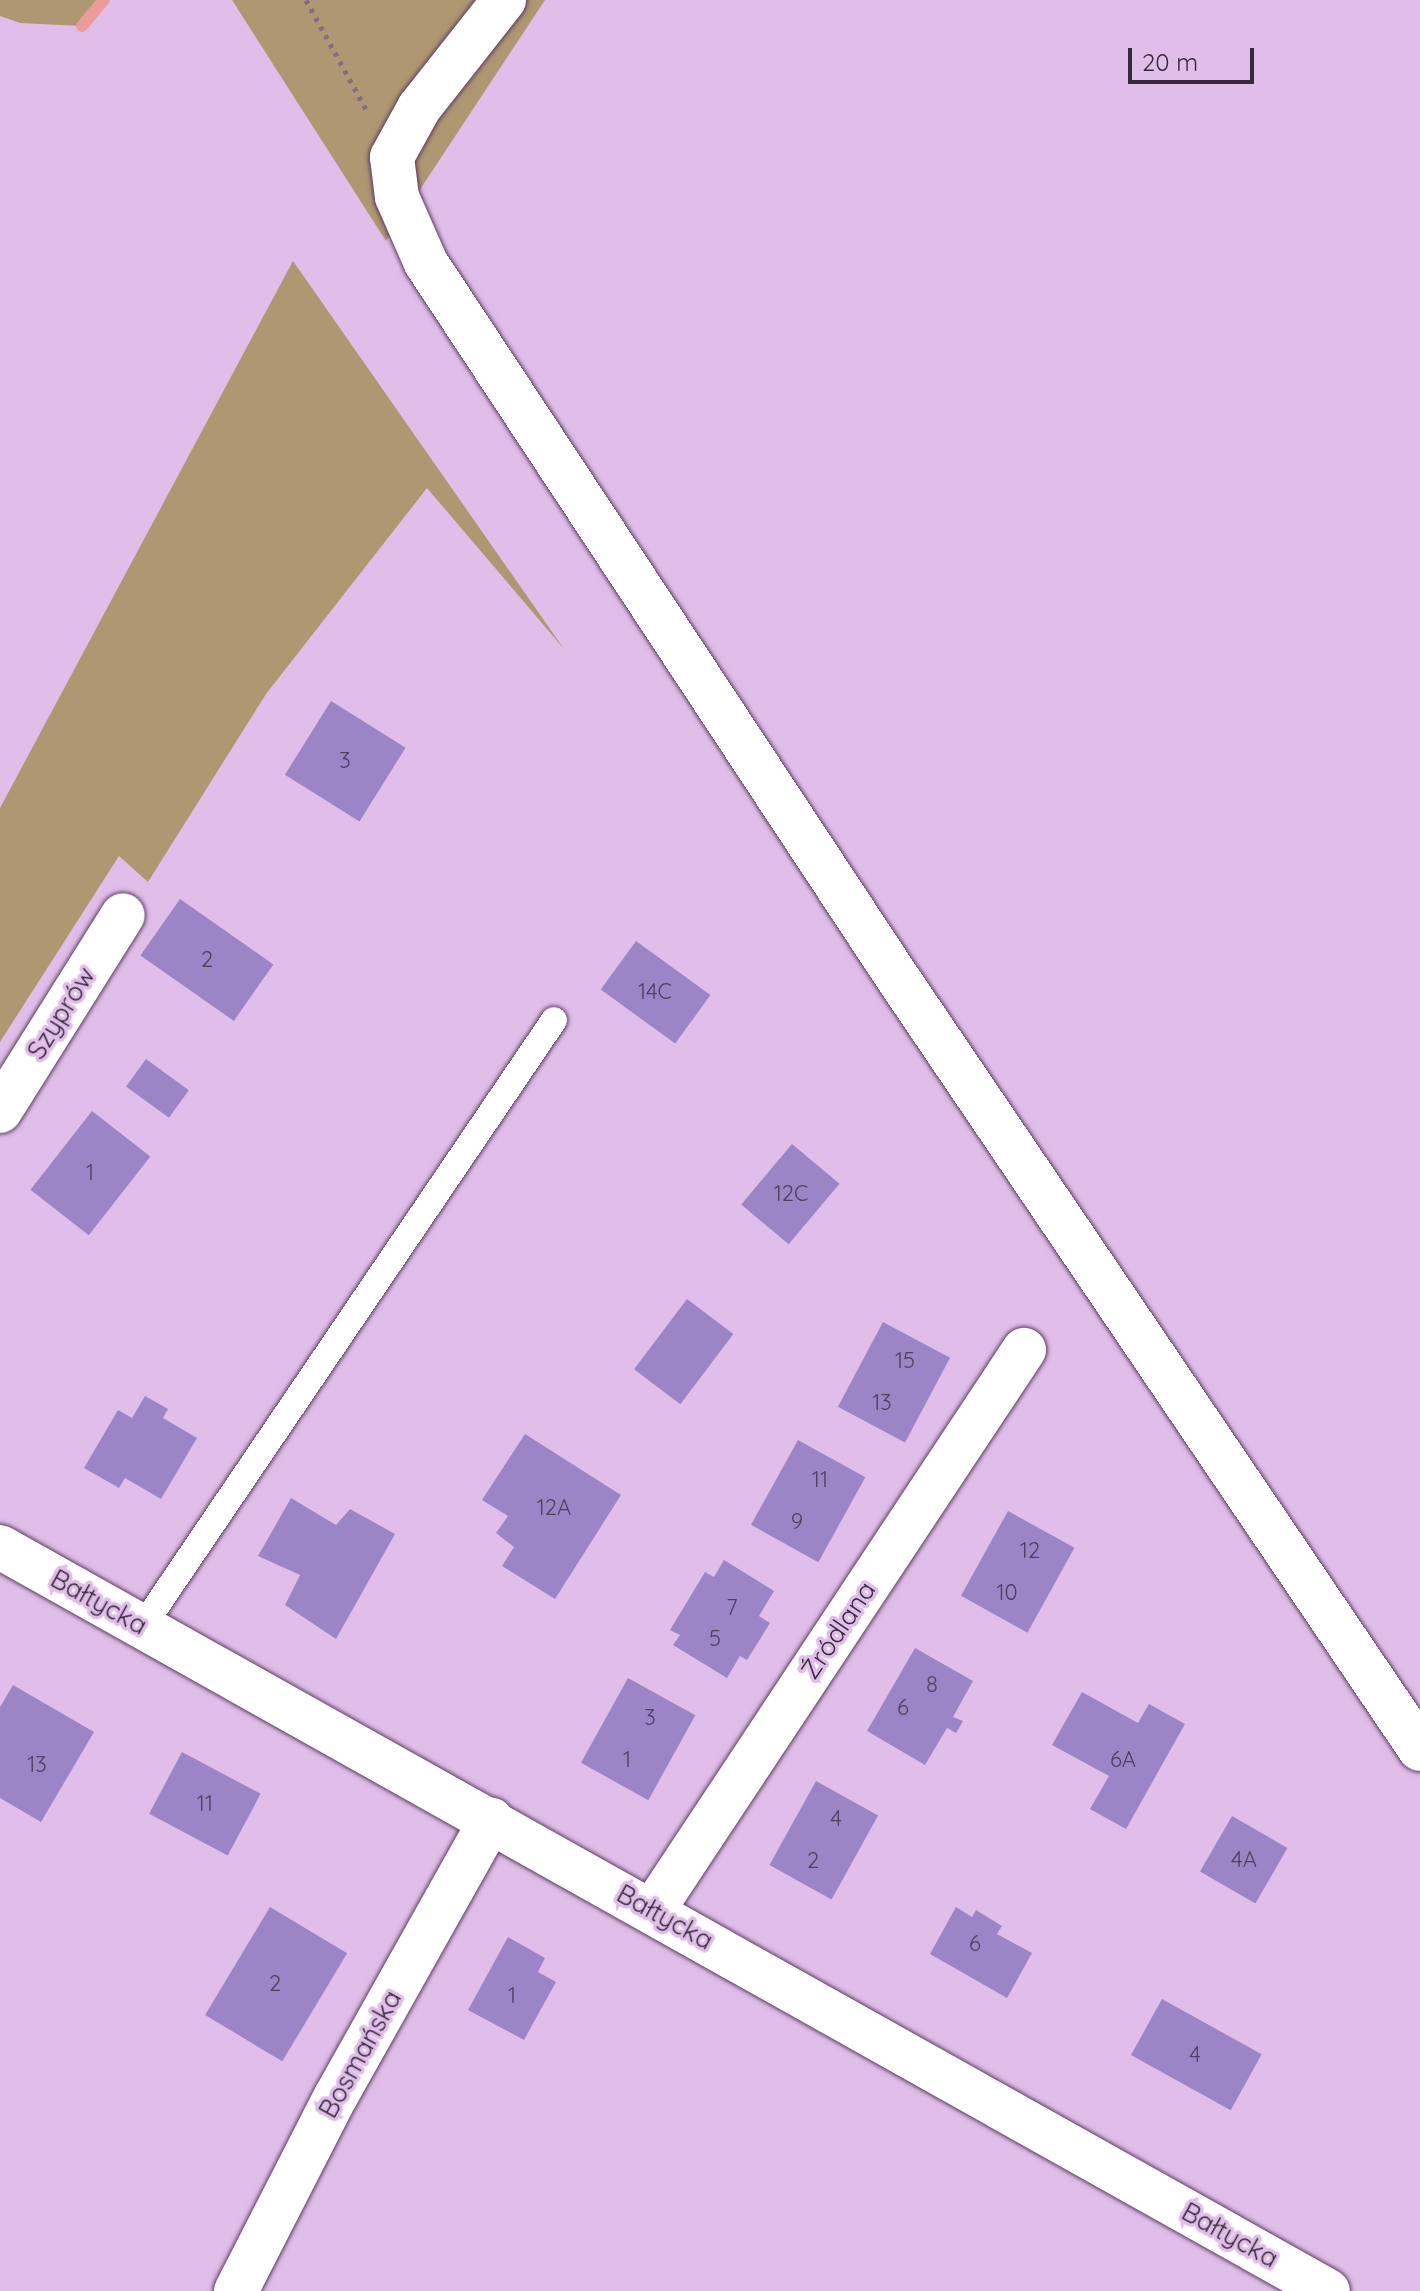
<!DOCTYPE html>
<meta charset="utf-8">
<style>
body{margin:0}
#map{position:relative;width:1420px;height:2291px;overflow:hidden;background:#e0bee9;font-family:Quicksand,sans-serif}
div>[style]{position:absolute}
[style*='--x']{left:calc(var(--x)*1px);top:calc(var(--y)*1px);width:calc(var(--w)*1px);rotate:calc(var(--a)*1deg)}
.green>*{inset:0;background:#af9771}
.stream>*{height:12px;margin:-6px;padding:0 6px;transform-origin:6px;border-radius:6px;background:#ec9b9b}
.building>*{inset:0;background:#9c85c6;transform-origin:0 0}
.path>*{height:5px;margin-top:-2.5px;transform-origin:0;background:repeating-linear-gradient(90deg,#836c88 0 4px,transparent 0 10px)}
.roads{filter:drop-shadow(0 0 2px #5b3d62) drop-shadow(0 0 2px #5b3d62)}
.service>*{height:26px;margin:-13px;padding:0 13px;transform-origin:13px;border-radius:13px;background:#fff}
.minor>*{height:44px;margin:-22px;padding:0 22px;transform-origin:22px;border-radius:22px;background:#fff}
span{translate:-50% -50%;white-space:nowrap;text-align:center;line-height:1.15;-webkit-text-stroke:7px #e0bee9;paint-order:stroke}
.number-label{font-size:22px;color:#50405c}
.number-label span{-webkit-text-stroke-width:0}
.street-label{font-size:26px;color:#362939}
.scale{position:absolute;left:1128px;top:48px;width:126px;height:36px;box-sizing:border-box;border:4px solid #362939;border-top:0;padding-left:10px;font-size:24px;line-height:28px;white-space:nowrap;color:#362939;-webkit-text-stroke:6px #e0bee9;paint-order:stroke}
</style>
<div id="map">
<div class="green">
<i style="clip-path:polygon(0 0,104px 0,82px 26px,20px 23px,0 16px)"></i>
<i style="clip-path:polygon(232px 0,545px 0,386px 241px)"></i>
<i style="clip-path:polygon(293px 261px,564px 649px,427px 488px,266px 694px,148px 882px,119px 856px,0 1042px,0 808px)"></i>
</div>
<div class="stream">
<i style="--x:82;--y:26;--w:34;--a:-50"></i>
</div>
<div class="building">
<i style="left:331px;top:701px;width:88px;height:87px;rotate:32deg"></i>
<i style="left:180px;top:899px;width:114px;height:69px;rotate:35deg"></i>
<i style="left:636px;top:941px;width:92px;height:60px;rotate:36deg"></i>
<i style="left:146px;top:1059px;width:53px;height:34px;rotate:36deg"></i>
<i style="left:92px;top:1111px;width:74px;height:100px;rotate:38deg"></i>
<i style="left:792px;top:1144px;width:62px;height:79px;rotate:40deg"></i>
<i style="left:687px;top:1299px;width:58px;height:88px;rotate:37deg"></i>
<i style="left:883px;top:1322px;width:76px;height:96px;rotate:28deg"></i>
<i style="clip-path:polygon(145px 1396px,168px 1409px,163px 1418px,197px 1438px,161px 1499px,125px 1478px,119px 1488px,84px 1468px,118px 1410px,132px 1418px)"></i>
<i style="clip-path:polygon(525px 1434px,621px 1495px,555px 1599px,502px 1566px,514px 1547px,496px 1533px,508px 1516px,482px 1500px)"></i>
<i style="left:798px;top:1440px;width:77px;height:97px;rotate:29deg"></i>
<i style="clip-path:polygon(291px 1498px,336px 1525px,350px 1509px,395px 1534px,336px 1639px,285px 1605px,300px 1575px,258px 1556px)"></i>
<i style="left:1008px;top:1511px;width:76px;height:97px;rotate:29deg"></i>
<i style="clip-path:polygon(724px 1560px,774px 1591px,759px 1616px,770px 1623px,747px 1660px,740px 1656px,727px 1678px,673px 1645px,680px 1635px,670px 1630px,705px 1572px,714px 1577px)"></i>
<i style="clip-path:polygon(915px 1648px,973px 1681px,953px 1717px,963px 1721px,959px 1728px,956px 1733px,947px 1728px,925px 1765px,867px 1731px)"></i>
<i style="left:628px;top:1678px;width:77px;height:97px;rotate:29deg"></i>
<i style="clip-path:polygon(13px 1685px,94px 1732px,41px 1822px,0 1798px,0 1707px)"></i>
<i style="clip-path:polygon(1082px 1692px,1138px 1723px,1149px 1704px,1185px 1724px,1126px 1829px,1090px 1809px,1109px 1776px,1052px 1745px)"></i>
<i style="left:182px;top:1752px;width:89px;height:70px;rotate:28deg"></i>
<i style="left:816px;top:1781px;width:71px;height:96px;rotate:29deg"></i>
<i style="left:1232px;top:1816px;width:64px;height:64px;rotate:30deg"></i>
<i style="left:270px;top:1907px;width:90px;height:126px;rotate:31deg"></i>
<i style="clip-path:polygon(956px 1907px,972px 1917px,976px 1910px,1002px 1926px,997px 1934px,1032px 1953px,1007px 1998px,930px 1954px)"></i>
<i style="clip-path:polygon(508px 1937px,545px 1958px,538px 1972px,556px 1982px,524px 2040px,468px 2010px)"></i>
<i style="left:1162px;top:1999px;width:114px;height:64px;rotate:29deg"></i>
</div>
<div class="path">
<i style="--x:306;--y:0;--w:127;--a:61.2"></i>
</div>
<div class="roads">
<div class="service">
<i style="--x:143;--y:1626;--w:732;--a:-55.85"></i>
</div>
<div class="minor">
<i style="--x:504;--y:0;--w:137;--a:128.2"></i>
<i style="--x:419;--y:108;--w:56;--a:118.9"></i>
<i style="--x:392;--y:157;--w:40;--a:82.9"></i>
<i style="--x:397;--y:197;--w:72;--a:66.3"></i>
<i style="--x:426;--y:263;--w:852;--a:56.59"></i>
<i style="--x:895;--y:974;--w:936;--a:55.89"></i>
<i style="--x:0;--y:1111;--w:231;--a:-57.9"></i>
<i style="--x:0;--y:1547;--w:1522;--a:29.26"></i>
<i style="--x:653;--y:1910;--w:672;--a:-56.48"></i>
<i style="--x:236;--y:2291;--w:219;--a:-62.9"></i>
<i style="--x:336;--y:2096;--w:317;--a:-60.7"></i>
</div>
</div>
<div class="number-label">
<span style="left:345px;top:761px">3</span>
<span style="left:207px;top:960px">2</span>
<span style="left:655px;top:992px">14C</span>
<span style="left:90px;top:1173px">1</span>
<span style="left:791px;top:1194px">12C</span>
<span style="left:905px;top:1361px">15</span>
<span style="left:882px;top:1403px">13</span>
<span style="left:820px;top:1480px">11</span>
<span style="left:554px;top:1508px">12A</span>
<span style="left:797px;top:1522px">9</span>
<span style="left:1030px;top:1551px">12</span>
<span style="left:1007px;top:1593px">10</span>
<span style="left:732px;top:1608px">7</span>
<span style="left:715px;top:1639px">5</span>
<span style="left:932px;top:1685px">8</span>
<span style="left:903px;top:1708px">6</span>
<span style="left:650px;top:1718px">3</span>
<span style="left:627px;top:1760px">1</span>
<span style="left:1123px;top:1760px">6A</span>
<span style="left:37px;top:1765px">13</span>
<span style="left:205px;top:1804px">11</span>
<span style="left:836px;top:1819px">4</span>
<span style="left:1244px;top:1860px">4A</span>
<span style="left:813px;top:1861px">2</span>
<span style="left:975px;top:1944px">6</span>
<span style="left:275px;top:1984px">2</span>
<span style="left:512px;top:1996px">1</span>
<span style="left:1195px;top:2055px">4</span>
</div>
<div class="street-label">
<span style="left:61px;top:1013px;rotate:-58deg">Szyprów</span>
<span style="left:99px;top:1602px;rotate:29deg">Bałtycka</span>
<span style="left:838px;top:1630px;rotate:-56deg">Źródlana</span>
<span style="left:665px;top:1917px;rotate:29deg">Bałtycka</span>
<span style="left:360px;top:2054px;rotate:-61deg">Bosmańska</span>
<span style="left:1230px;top:2235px;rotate:29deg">Bałtycka</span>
</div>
<div class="scale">20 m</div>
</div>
